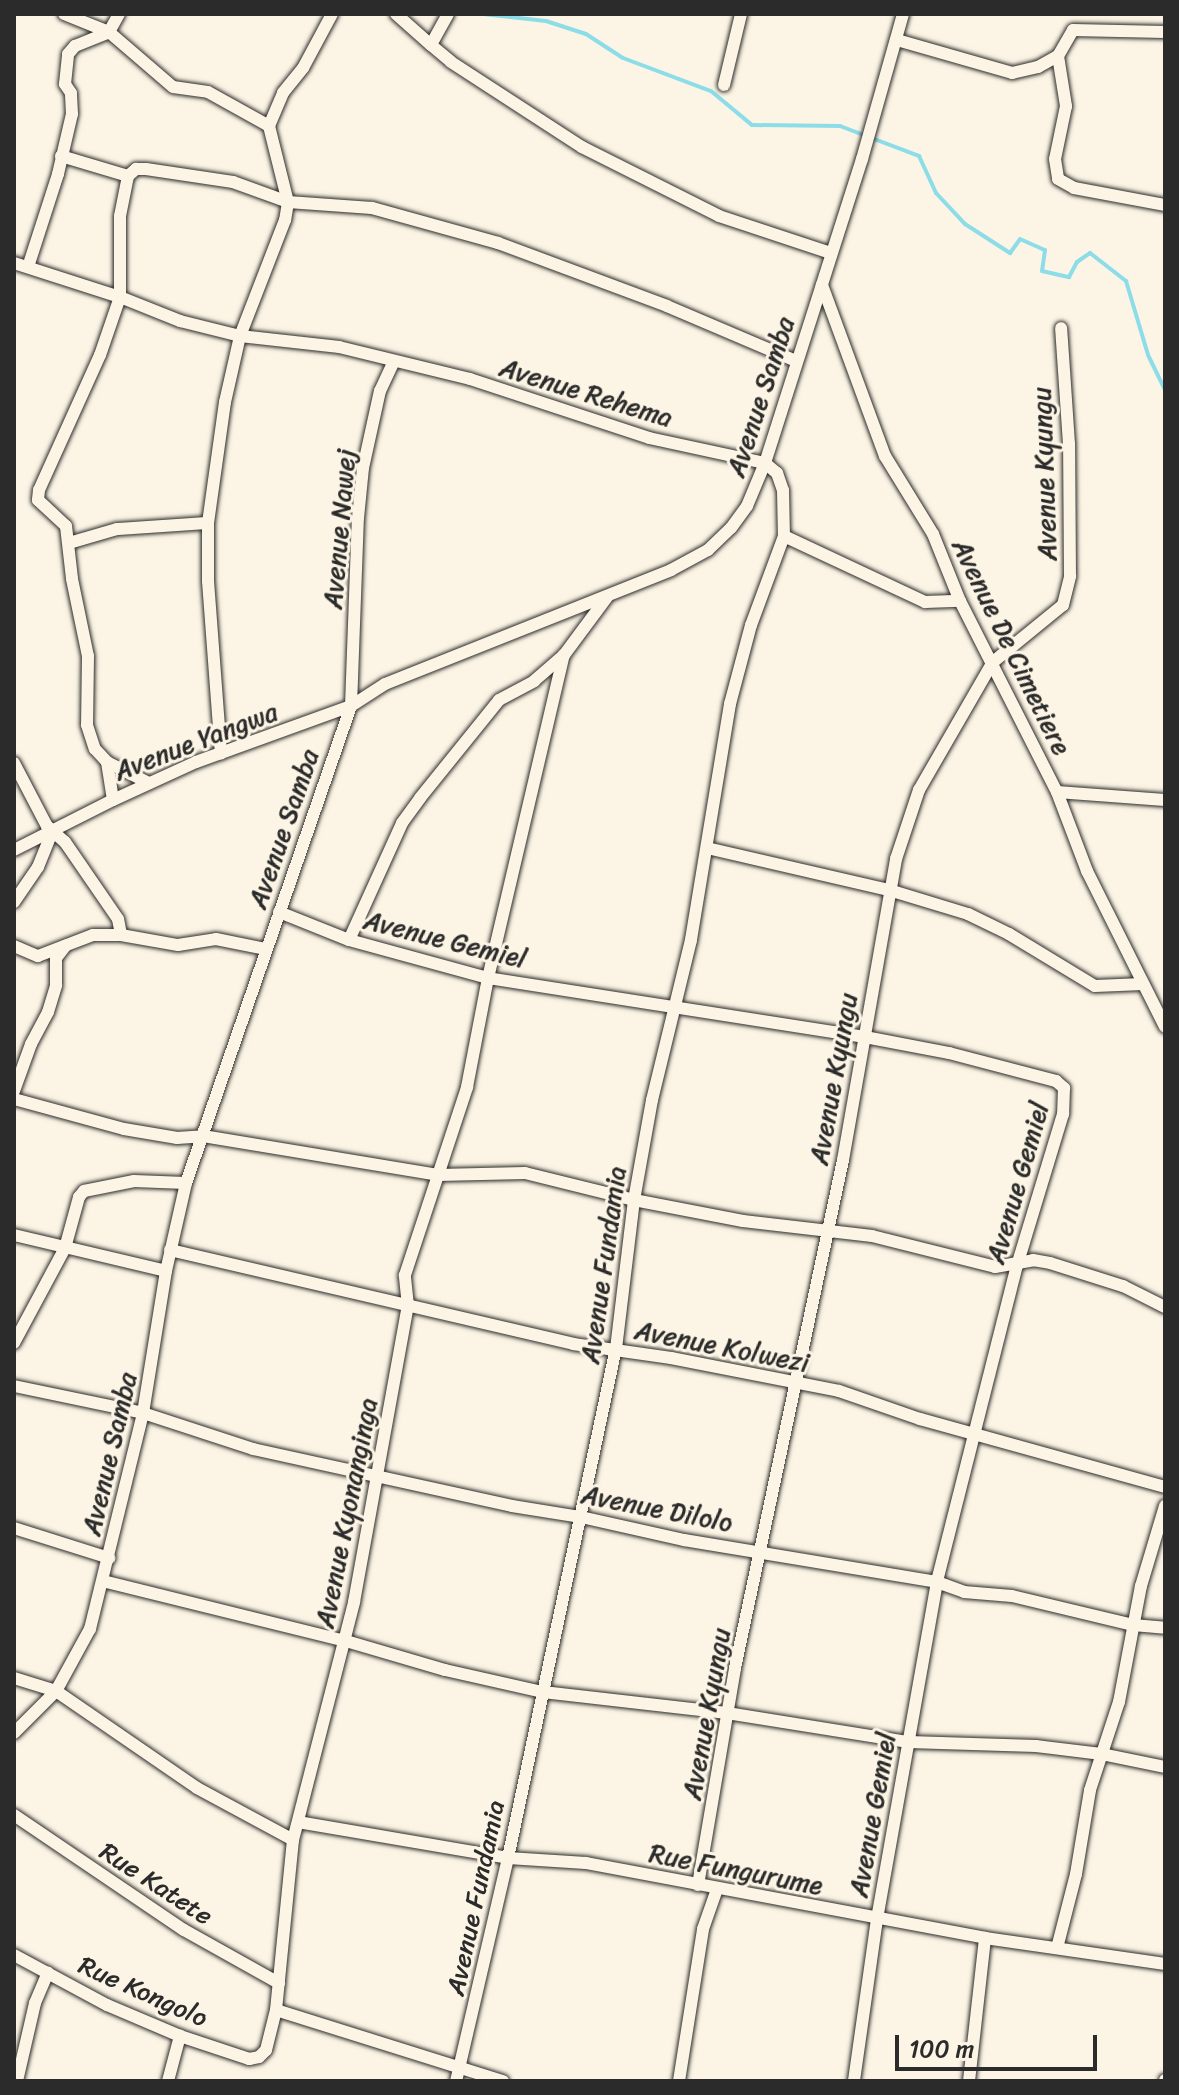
<!DOCTYPE html>
<style>
body{margin:0}
#map{position:relative;width:1179px;height:2095px;overflow:hidden;background:#fcf5e5;font-family:Sriracha,sans-serif}
div>[style]{position:absolute}
[style*='--x']{left:calc(var(--x)*1px);top:calc(var(--y)*1px);width:calc(var(--w)*1px);rotate:calc(var(--a)*1deg)}
.stream>*{height:4px;margin:-2px;padding:0 2px;transform-origin:2px;border-radius:2px;background:#8ddde9}
.roads{filter:drop-shadow(0 0 2px #2b2b2b) drop-shadow(0 0 2px #2b2b2b)}
.minor>*{height:12px;margin:-6px;padding:0 6px;transform-origin:6px;border-radius:6px;background:#fcf5e5}
span{translate:-50% -50%;white-space:nowrap;text-align:center;line-height:1.15;-webkit-text-stroke:6px #fcf5e5;paint-order:stroke}
.street-label{font-size:26px;color:#2b2b2b}
.frame{position:absolute;inset:0;border:16px solid #2b2b2b;pointer-events:none}
.scale{position:absolute;left:895px;top:2035px;width:202px;height:36px;box-sizing:border-box;border:4px solid #2b2b2b;border-top:0;padding-left:10px;font-size:24px;line-height:28px;white-space:nowrap;color:#2b2b2b;-webkit-text-stroke:6px #fcf5e5;paint-order:stroke}
</style>
<div id="map">
<div class="stream">
<i style="--x:483;--y:14;--w:63;--a:6.3"></i>
<i style="--x:546;--y:21;--w:42;--a:18"></i>
<i style="--x:586;--y:34;--w:44;--a:33"></i>
<i style="--x:623;--y:58;--w:94;--a:20.6"></i>
<i style="--x:711;--y:91;--w:53;--a:39.7"></i>
<i style="--x:752;--y:125;--w:88;--a:0.7"></i>
<i style="--x:840;--y:126;--w:85;--a:20.8"></i>
<i style="--x:919;--y:156;--w:41;--a:65.3"></i>
<i style="--x:936;--y:193;--w:42;--a:46.9"></i>
<i style="--x:965;--y:224;--w:54;--a:32.8"></i>
<i style="--x:1010;--y:253;--w:17;--a:-54"></i>
<i style="--x:1020;--y:239;--w:27;--a:24"></i>
<i style="--x:1045;--y:250;--w:21;--a:98"></i>
<i style="--x:1042;--y:271;--w:28;--a:13"></i>
<i style="--x:1069;--y:277;--w:17;--a:-62"></i>
<i style="--x:1077;--y:262;--w:16;--a:-35"></i>
<i style="--x:1090;--y:253;--w:46;--a:37.9"></i>
<i style="--x:1126;--y:281;--w:77;--a:73.4"></i>
<i style="--x:1148;--y:355;--w:39;--a:64"></i>
</div>
<div class="roads">
<div class="minor">
<i style="--x:64;--y:14;--w:48;--a:21.8"></i>
<i style="--x:109;--y:32;--w:21;--a:-61"></i>
<i style="--x:332;--y:14;--w:61;--a:118.2"></i>
<i style="--x:303;--y:68;--w:32;--a:129"></i>
<i style="--x:283;--y:93;--w:36;--a:113"></i>
<i style="--x:269;--y:126;--w:78;--a:76"></i>
<i style="--x:288;--y:202;--w:84;--a:4.1"></i>
<i style="--x:372;--y:208;--w:131;--a:15.5"></i>
<i style="--x:498;--y:243;--w:180;--a:20.4"></i>
<i style="--x:667;--y:306;--w:140;--a:23.1"></i>
<i style="--x:396;--y:14;--w:47;--a:41.5"></i>
<i style="--x:448;--y:14;--w:35;--a:119"></i>
<i style="--x:431;--y:45;--w:26;--a:40"></i>
<i style="--x:451;--y:62;--w:156;--a:33"></i>
<i style="--x:582;--y:147;--w:153;--a:26.7"></i>
<i style="--x:719;--y:216;--w:118;--a:18.3"></i>
<i style="--x:897;--y:40;--w:120;--a:16"></i>
<i style="--x:1012;--y:73;--w:27;--a:-13"></i>
<i style="--x:1038;--y:67;--w:23;--a:-29"></i>
<i style="--x:1058;--y:56;--w:30;--a:-60"></i>
<i style="--x:1073;--y:30;--w:92;--a:1.2"></i>
<i style="--x:1058;--y:56;--w:51;--a:80.9"></i>
<i style="--x:1066;--y:106;--w:54;--a:101.7"></i>
<i style="--x:1055;--y:159;--w:20;--a:81"></i>
<i style="--x:1058;--y:179;--w:18;--a:29"></i>
<i style="--x:1074;--y:188;--w:93;--a:10.6"></i>
<i style="--x:724;--y:85;--w:73;--a:-76.5"></i>
<i style="--x:61;--y:156;--w:70;--a:16.6"></i>
<i style="--x:128;--y:176;--w:11;--a:-41"></i>
<i style="--x:136;--y:169;--w:10;--a:0"></i>
<i style="--x:146;--y:169;--w:88;--a:8.5"></i>
<i style="--x:233;--y:182;--w:59;--a:20"></i>
<i style="--x:288;--y:202;--w:18;--a:99"></i>
<i style="--x:285;--y:220;--w:124;--a:111.2"></i>
<i style="--x:240;--y:336;--w:68;--a:102.8"></i>
<i style="--x:225;--y:402;--w:122;--a:98"></i>
<i style="--x:208;--y:523;--w:58;--a:90"></i>
<i style="--x:208;--y:581;--w:173;--a:85.7"></i>
<i style="--x:128;--y:176;--w:41;--a:101.3"></i>
<i style="--x:120;--y:216;--w:81;--a:90"></i>
<i style="--x:120;--y:297;--w:61;--a:109"></i>
<i style="--x:100;--y:355;--w:148;--a:114.3"></i>
<i style="--x:39;--y:490;--w:10;--a:96"></i>
<i style="--x:38;--y:500;--w:38;--a:43"></i>
<i style="--x:66;--y:526;--w:53;--a:83.5"></i>
<i style="--x:72;--y:579;--w:79;--a:78.3"></i>
<i style="--x:88;--y:656;--w:69;--a:90.8"></i>
<i style="--x:87;--y:725;--w:25;--a:72"></i>
<i style="--x:95;--y:749;--w:18;--a:47"></i>
<i style="--x:107;--y:762;--w:38;--a:81"></i>
<i style="--x:113;--y:800;--w:91;--a:-24.6"></i>
<i style="--x:196;--y:762;--w:165;--a:-19.9"></i>
<i style="--x:351;--y:706;--w:188;--a:-87.9"></i>
<i style="--x:358;--y:518;--w:50;--a:-84.3"></i>
<i style="--x:363;--y:468;--w:79;--a:-77.6"></i>
<i style="--x:380;--y:391;--w:33;--a:-65"></i>
<i style="--x:14;--y:263;--w:111;--a:17.8"></i>
<i style="--x:120;--y:297;--w:65;--a:21.8"></i>
<i style="--x:180;--y:321;--w:62;--a:14"></i>
<i style="--x:240;--y:336;--w:100;--a:6.3"></i>
<i style="--x:339;--y:347;--w:135;--a:13.7"></i>
<i style="--x:470;--y:379;--w:188;--a:18.2"></i>
<i style="--x:649;--y:438;--w:119;--a:12.2"></i>
<i style="--x:765;--y:463;--w:16;--a:40"></i>
<i style="--x:777;--y:473;--w:18;--a:71"></i>
<i style="--x:783;--y:490;--w:46;--a:88.8"></i>
<i style="--x:784;--y:536;--w:95;--a:110.3"></i>
<i style="--x:751;--y:625;--w:82;--a:104.9"></i>
<i style="--x:730;--y:704;--w:239;--a:99.4"></i>
<i style="--x:691;--y:940;--w:165;--a:103.7"></i>
<i style="--x:652;--y:1100;--w:102;--a:100.2"></i>
<i style="--x:634;--y:1200;--w:149;--a:96.9"></i>
<i style="--x:616;--y:1348;--w:521;--a:101.96"></i>
<i style="--x:508;--y:1858;--w:229;--a:103.1"></i>
<i style="--x:28;--y:267;--w:98;--a:-72.1"></i>
<i style="--x:58;--y:174;--w:62;--a:-76.9"></i>
<i style="--x:72;--y:114;--w:21;--a:-93"></i>
<i style="--x:71;--y:93;--w:11;--a:-124"></i>
<i style="--x:65;--y:84;--w:30;--a:-84"></i>
<i style="--x:68;--y:54;--w:11;--a:-49"></i>
<i style="--x:75;--y:46;--w:37;--a:-22"></i>
<i style="--x:109;--y:32;--w:84;--a:40.7"></i>
<i style="--x:173;--y:87;--w:35;--a:8"></i>
<i style="--x:208;--y:92;--w:70;--a:29.1"></i>
<i style="--x:822;--y:285;--w:182;--a:69.8"></i>
<i style="--x:885;--y:456;--w:92;--a:58.4"></i>
<i style="--x:933;--y:534;--w:72;--a:68.1"></i>
<i style="--x:960;--y:601;--w:214;--a:63.1"></i>
<i style="--x:1057;--y:792;--w:85;--a:69.2"></i>
<i style="--x:1087;--y:871;--w:174;--a:63.4"></i>
<i style="--x:784;--y:536;--w:156;--a:25.1"></i>
<i style="--x:925;--y:602;--w:35;--a:-2"></i>
<i style="--x:69;--y:543;--w:50;--a:-16.3"></i>
<i style="--x:117;--y:529;--w:91;--a:-3.8"></i>
<i style="--x:107;--y:762;--w:47;--a:26.6"></i>
<i style="--x:14;--y:763;--w:71;--a:62.4"></i>
<i style="--x:47;--y:826;--w:24;--a:42"></i>
<i style="--x:65;--y:842;--w:93;--a:55.5"></i>
<i style="--x:118;--y:919;--w:16;--a:79"></i>
<i style="--x:1057;--y:792;--w:108;--a:4.2"></i>
<i style="--x:707;--y:848;--w:187;--a:13"></i>
<i style="--x:889;--y:890;--w:83;--a:16.9"></i>
<i style="--x:968;--y:914;--w:46;--a:26"></i>
<i style="--x:1009;--y:934;--w:100;--a:31.2"></i>
<i style="--x:1095;--y:986;--w:48;--a:-2.4"></i>
<i style="--x:14;--y:850;--w:111;--a:-26.8"></i>
<i style="--x:14;--y:902;--w:42;--a:-55.6"></i>
<i style="--x:38;--y:867;--w:38;--a:-68"></i>
<i style="--x:279;--y:912;--w:75;--a:21.8"></i>
<i style="--x:349;--y:940;--w:144;--a:15.3"></i>
<i style="--x:488;--y:978;--w:382;--a:8.9"></i>
<i style="--x:865;--y:1037;--w:86;--a:10.8"></i>
<i style="--x:949;--y:1053;--w:111;--a:14.7"></i>
<i style="--x:1056;--y:1081;--w:11;--a:41"></i>
<i style="--x:1064;--y:1088;--w:26;--a:92"></i>
<i style="--x:1063;--y:1114;--w:158;--a:106.9"></i>
<i style="--x:1017;--y:1265;--w:327;--a:104.2"></i>
<i style="--x:937;--y:1582;--w:342;--a:100.1"></i>
<i style="--x:877;--y:1919;--w:164;--a:98.1"></i>
<i style="--x:349;--y:940;--w:128;--a:-65.6"></i>
<i style="--x:402;--y:823;--w:31;--a:-54"></i>
<i style="--x:420;--y:798;--w:126;--a:-51.1"></i>
<i style="--x:499;--y:700;--w:40;--a:-28"></i>
<i style="--x:534;--y:681;--w:40;--a:-41"></i>
<i style="--x:564;--y:655;--w:72;--a:-53.4"></i>
<i style="--x:14;--y:946;--w:26;--a:23"></i>
<i style="--x:38;--y:956;--w:59;--a:-20.9"></i>
<i style="--x:93;--y:935;--w:28;--a:0"></i>
<i style="--x:121;--y:935;--w:58;--a:10"></i>
<i style="--x:178;--y:945;--w:38;--a:-9"></i>
<i style="--x:216;--y:939;--w:50;--a:11.5"></i>
<i style="--x:14;--y:1091;--w:50;--a:-70.1"></i>
<i style="--x:31;--y:1044;--w:36;--a:-62"></i>
<i style="--x:48;--y:1012;--w:28;--a:-73"></i>
<i style="--x:56;--y:985;--w:27;--a:-90"></i>
<i style="--x:56;--y:958;--w:16;--a:-52"></i>
<i style="--x:14;--y:1099;--w:114;--a:15.3"></i>
<i style="--x:124;--y:1129;--w:54;--a:9.6"></i>
<i style="--x:177;--y:1138;--w:26;--a:-4"></i>
<i style="--x:203;--y:1136;--w:238;--a:9.4"></i>
<i style="--x:438;--y:1175;--w:87;--a:-1.3"></i>
<i style="--x:525;--y:1173;--w:112;--a:13.9"></i>
<i style="--x:634;--y:1200;--w:111;--a:10.9"></i>
<i style="--x:743;--y:1221;--w:130;--a:6.6"></i>
<i style="--x:872;--y:1236;--w:127;--a:14.1"></i>
<i style="--x:995;--y:1267;--w:39;--a:-10"></i>
<i style="--x:1033;--y:1260;--w:17;--a:10"></i>
<i style="--x:1050;--y:1263;--w:77;--a:17.5"></i>
<i style="--x:1123;--y:1286;--w:47;--a:26.6"></i>
<i style="--x:14;--y:1235;--w:156;--a:13.3"></i>
<i style="--x:170;--y:1250;--w:414;--a:13.1"></i>
<i style="--x:573;--y:1344;--w:99;--a:8.1"></i>
<i style="--x:671;--y:1358;--w:171;--a:11.1"></i>
<i style="--x:839;--y:1391;--w:86;--a:19.1"></i>
<i style="--x:920;--y:1419;--w:254;--a:15.5"></i>
<i style="--x:14;--y:1343;--w:108;--a:-61.8"></i>
<i style="--x:65;--y:1248;--w:53;--a:-74.6"></i>
<i style="--x:79;--y:1197;--w:8;--a:-50"></i>
<i style="--x:84;--y:1191;--w:51;--a:-11.3"></i>
<i style="--x:134;--y:1181;--w:52;--a:2.2"></i>
<i style="--x:14;--y:1386;--w:132;--a:11.8"></i>
<i style="--x:143;--y:1413;--w:116;--a:18.1"></i>
<i style="--x:253;--y:1449;--w:265;--a:12.4"></i>
<i style="--x:512;--y:1506;--w:70;--a:9.1"></i>
<i style="--x:581;--y:1517;--w:106;--a:12.6"></i>
<i style="--x:684;--y:1540;--w:256;--a:9.4"></i>
<i style="--x:937;--y:1582;--w:29;--a:20"></i>
<i style="--x:964;--y:1592;--w:48;--a:4.8"></i>
<i style="--x:1012;--y:1596;--w:124;--a:13.5"></i>
<i style="--x:1133;--y:1625;--w:32;--a:5"></i>
<i style="--x:14;--y:1528;--w:100;--a:17.5"></i>
<i style="--x:103;--y:1581;--w:250;--a:13.9"></i>
<i style="--x:346;--y:1641;--w:103;--a:16.3"></i>
<i style="--x:445;--y:1670;--w:100;--a:12.7"></i>
<i style="--x:543;--y:1692;--w:185;--a:6.5"></i>
<i style="--x:727;--y:1713;--w:184;--a:9.1"></i>
<i style="--x:909;--y:1742;--w:127;--a:1.8"></i>
<i style="--x:1036;--y:1746;--w:66;--a:6.9"></i>
<i style="--x:1102;--y:1754;--w:64;--a:11.7"></i>
<i style="--x:14;--y:1678;--w:44;--a:17.2"></i>
<i style="--x:56;--y:1691;--w:171;--a:34.5"></i>
<i style="--x:197;--y:1788;--w:109;--a:28.4"></i>
<i style="--x:14;--y:1733;--w:59;--a:-45"></i>
<i style="--x:56;--y:1691;--w:71;--a:-61.3"></i>
<i style="--x:90;--y:1629;--w:222;--a:-76.2"></i>
<i style="--x:143;--y:1413;--w:144;--a:-80.8"></i>
<i style="--x:166;--y:1271;--w:90;--a:-77.2"></i>
<i style="--x:186;--y:1183;--w:505;--a:-70.92"></i>
<i style="--x:351;--y:706;--w:40;--a:-32.9"></i>
<i style="--x:385;--y:684;--w:308;--a:-21.7"></i>
<i style="--x:671;--y:570;--w:42;--a:-28.4"></i>
<i style="--x:708;--y:550;--w:32;--a:-44"></i>
<i style="--x:731;--y:528;--w:27;--a:-54"></i>
<i style="--x:747;--y:506;--w:47;--a:-67.3"></i>
<i style="--x:765;--y:463;--w:319;--a:-72.3"></i>
<i style="--x:862;--y:159;--w:151;--a:-74.2"></i>
<i style="--x:14;--y:1815;--w:205;--a:34.1"></i>
<i style="--x:184;--y:1930;--w:109;--a:29.2"></i>
<i style="--x:298;--y:1822;--w:213;--a:9.7"></i>
<i style="--x:508;--y:1858;--w:78;--a:3.7"></i>
<i style="--x:586;--y:1863;--w:406;--a:10.6"></i>
<i style="--x:985;--y:1938;--w:182;--a:8.2"></i>
<i style="--x:698;--y:1885;--w:220;--a:-80.3"></i>
<i style="--x:735;--y:1668;--w:519;--a:-78"></i>
<i style="--x:843;--y:1160;--w:306;--a:-80"></i>
<i style="--x:896;--y:859;--w:73;--a:-71.6"></i>
<i style="--x:919;--y:790;--w:148;--a:-60"></i>
<i style="--x:993;--y:662;--w:90;--a:-39.2"></i>
<i style="--x:1063;--y:605;--w:30;--a:-76"></i>
<i style="--x:1070;--y:576;--w:132;--a:-90.4"></i>
<i style="--x:1069;--y:444;--w:116;--a:-93.9"></i>
<i style="--x:1057;--y:1948;--w:76;--a:-75.6"></i>
<i style="--x:1076;--y:1874;--w:85;--a:-80.5"></i>
<i style="--x:1090;--y:1790;--w:93;--a:-71.8"></i>
<i style="--x:1119;--y:1702;--w:118;--a:-79.3"></i>
<i style="--x:1141;--y:1586;--w:84;--a:-73.3"></i>
<i style="--x:14;--y:1955;--w:106;--a:28.3"></i>
<i style="--x:107;--y:2005;--w:79;--a:23"></i>
<i style="--x:180;--y:2036;--w:73;--a:18.4"></i>
<i style="--x:249;--y:2059;--w:10;--a:-11"></i>
<i style="--x:259;--y:2057;--w:10;--a:-45"></i>
<i style="--x:266;--y:2050;--w:41;--a:-76"></i>
<i style="--x:276;--y:2010;--w:171;--a:-84.3"></i>
<i style="--x:293;--y:1840;--w:246;--a:-75.6"></i>
<i style="--x:354;--y:1602;--w:301;--a:-79.7"></i>
<i style="--x:408;--y:1306;--w:31;--a:-96"></i>
<i style="--x:405;--y:1275;--w:198;--a:-71.7"></i>
<i style="--x:467;--y:1087;--w:111;--a:-79.1"></i>
<i style="--x:488;--y:978;--w:332;--a:-76.8"></i>
<i style="--x:276;--y:2010;--w:238;--a:17.4"></i>
<i style="--x:17;--y:2081;--w:80;--a:-77"></i>
<i style="--x:35;--y:2003;--w:33;--a:-67"></i>
<i style="--x:168;--y:2081;--w:47;--a:-75.1"></i>
<i style="--x:679;--y:2081;--w:154;--a:-81"></i>
<i style="--x:703;--y:1929;--w:42;--a:-70.7"></i>
<i style="--x:969;--y:2081;--w:144;--a:-83.6"></i>
<i style="--x:1165;--y:2081;--w:1;--a:-90"></i>
</div>
</div>
<div class="street-label">
<span style="left:586px;top:393px;rotate:17deg">Avenue Rehema</span>
<span style="left:761px;top:397px;rotate:-72deg">Avenue Samba</span>
<span style="left:1045px;top:474px;rotate:-92deg">Avenue Kyungu</span>
<span style="left:340px;top:529px;rotate:-85deg">Avenue Nawej</span>
<span style="left:1011px;top:647px;rotate:64deg">Avenue De Cimetiere</span>
<span style="left:196px;top:742px;rotate:-21deg">Avenue Yangwa</span>
<span style="left:284px;top:829px;rotate:-71deg">Avenue Samba</span>
<span style="left:445px;top:940px;rotate:14deg">Avenue Gemiel</span>
<span style="left:834px;top:1079px;rotate:-80deg">Avenue Kyungu</span>
<span style="left:1018px;top:1183px;rotate:-74deg">Avenue Gemiel</span>
<span style="left:604px;top:1265px;rotate:-82deg">Avenue Fundamia</span>
<span style="left:722px;top:1347px;rotate:11deg">Avenue Kolwezi</span>
<span style="left:110px;top:1454px;rotate:-77deg">Avenue Samba</span>
<span style="left:657px;top:1509px;rotate:11deg">Avenue Dilolo</span>
<span style="left:347px;top:1513px;rotate:-79deg">Avenue Kyonanginga</span>
<span style="left:707px;top:1714px;rotate:-80deg">Avenue Kyungu</span>
<span style="left:873px;top:1815px;rotate:-80deg">Avenue Gemiel</span>
<span style="left:736px;top:1870px;rotate:11deg">Rue Fungurume</span>
<span style="left:156px;top:1884px;rotate:33deg">Rue Katete</span>
<span style="left:476px;top:1898px;rotate:-78deg">Avenue Fundamia</span>
<span style="left:143px;top:1992px;rotate:24deg">Rue Kongolo</span>
</div>
<div class="frame"></div>
<div class="scale">100 m</div>
</div>
